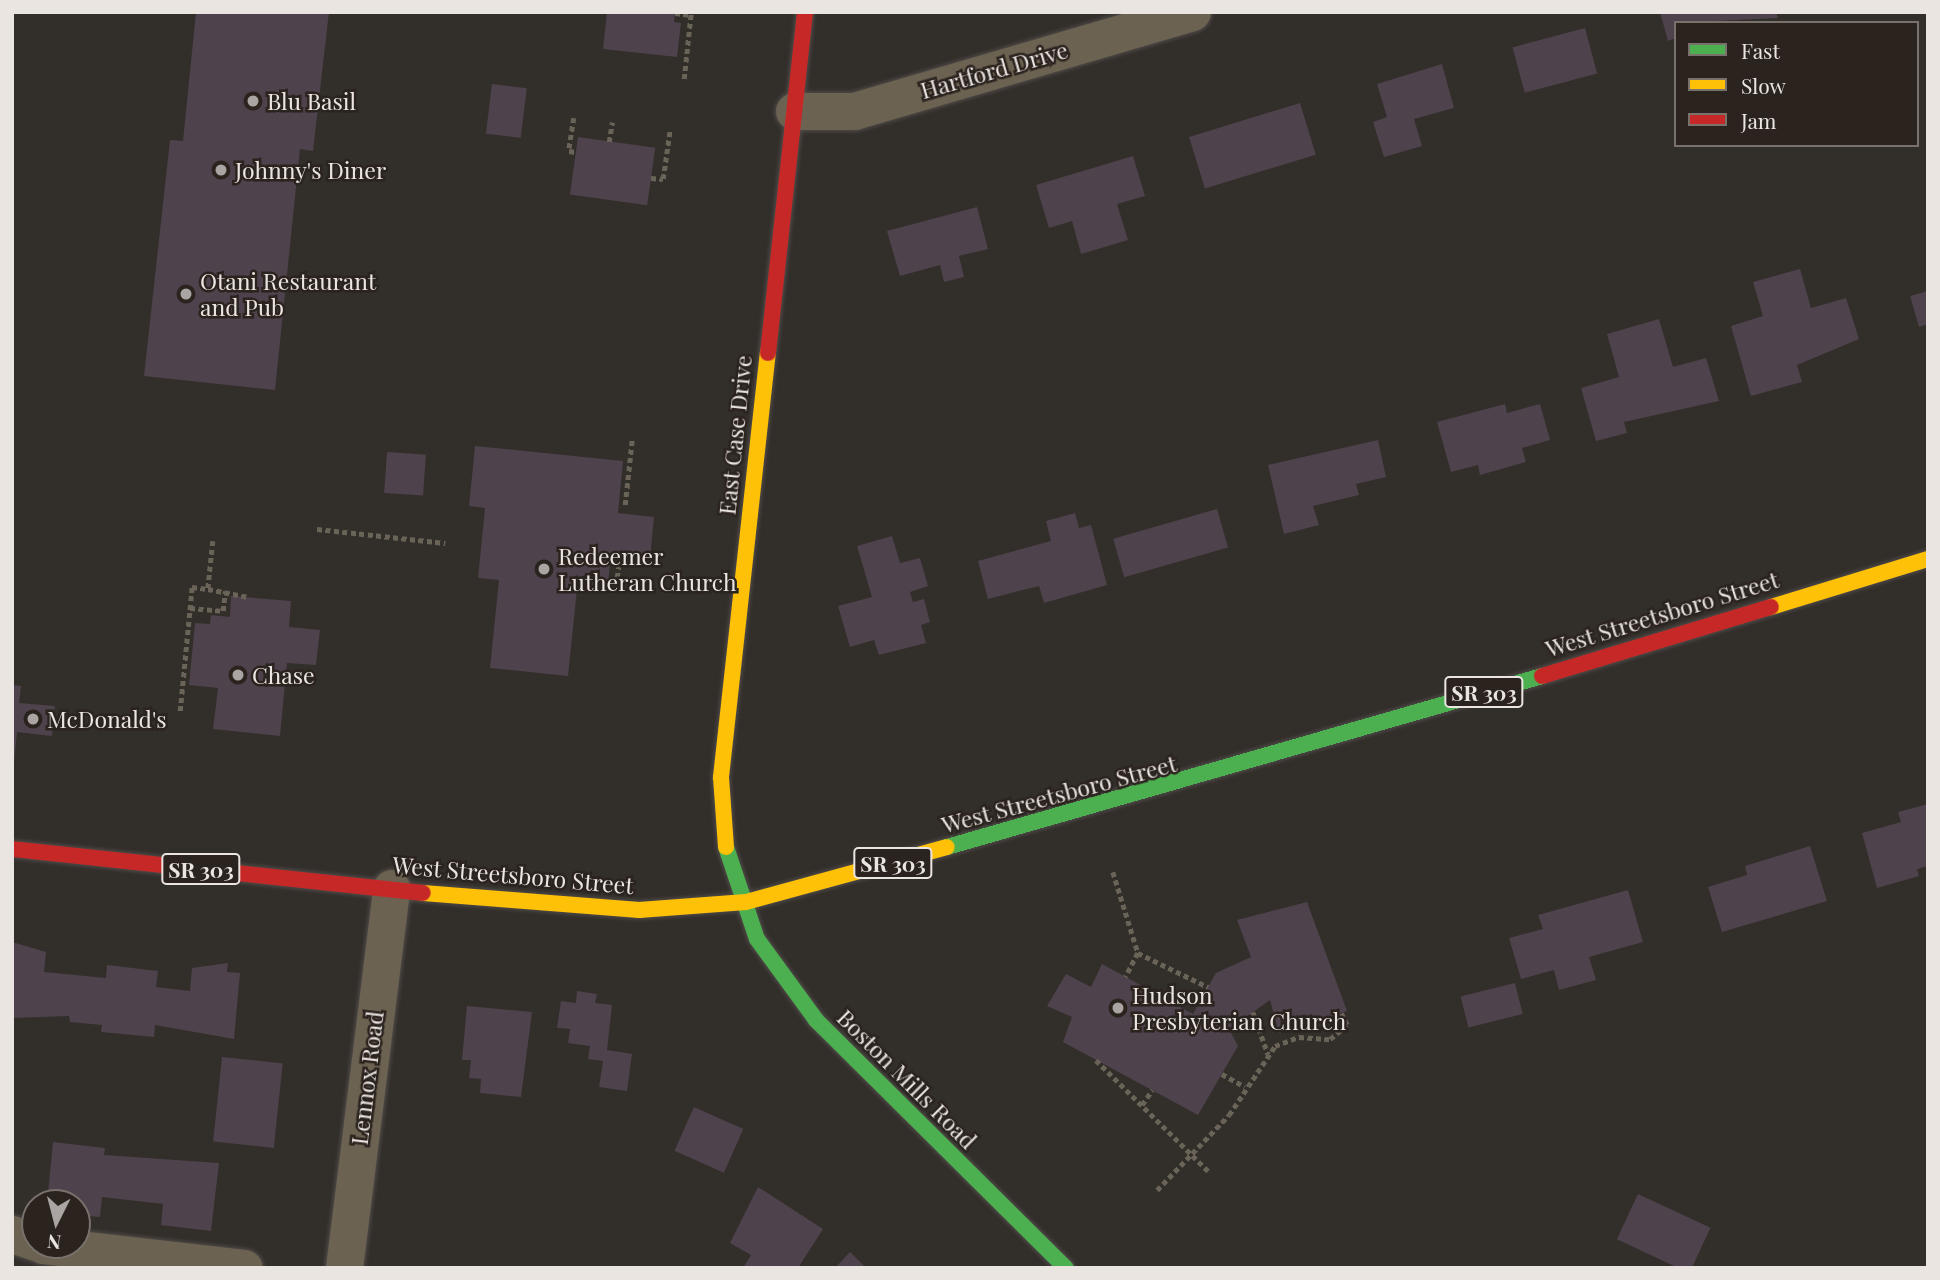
<!DOCTYPE html>
<style>
body{margin:0}
#map{position:relative;width:1940px;height:1280px;overflow:hidden;background:#322e2a;font-family:"Playfair Display",serif}
div>[style]{position:absolute}
[style*='--x']{left:calc(var(--x)*1px);top:calc(var(--y)*1px);width:calc(var(--w)*1px);rotate:calc(var(--a)*1deg)}
.building>*{inset:0;background:#4e424c;transform-origin:0 0}
.path>*{height:4.5px;margin-top:-2.25px;transform-origin:0;background:repeating-linear-gradient(90deg,#6a6358 0 5px,transparent 0 8.5px)}
.roads{filter:drop-shadow(0 0 2px #4f4b48) drop-shadow(0 0 2px #4f4b48)}
.street>*{height:37px;margin:-18.5px;padding:0 18.5px;transform-origin:18.5px;border-radius:18.5px;background:#6c6251}
.fast>*{height:16px;margin:-8px;padding:0 8px;transform-origin:8px;border-radius:8px;background:#4caf50}
.slow>*{height:16px;margin:-8px;padding:0 8px;transform-origin:8px;border-radius:8px;background:#ffc107}
.jam>*{height:16px;margin:-8px;padding:0 8px;transform-origin:8px;border-radius:8px;background:#c62828}
.dots>*{width:19px;height:19px;translate:-50% -50%;box-sizing:border-box;border:4px solid #2b231e;border-radius:50%}
span{translate:-50% -50%;white-space:nowrap;text-align:center;line-height:1.15;-webkit-text-stroke:5px #2b231e;paint-order:stroke}
.shield-label span{padding:2px 5px;background:#2b231e;border:2px solid;border-radius:5px;-webkit-text-stroke-width:0}
.shield-label{font-size:21px;color:#ebe5e2;font-weight:700}
.street-label{font-size:23px;color:#ebe5e2}
.poi-label{font-size:23px;color:#ebe5e2}
.left{translate:0 -50%;text-align:left}
.frame{position:absolute;inset:0;border:14px solid #ebe5e2;pointer-events:none}
.legend{position:absolute;left:1674px;top:21px;width:245px;height:126px;box-sizing:border-box;background:#2b231e;border:2px solid #78716c;margin:0;padding:9px 12px;list-style:none;font-size:21px;color:#ebe5e2}
.legend li{display:flex;align-items:center;gap:14px;height:35px}
.legend b{width:35px;border:2px solid #78716c}
.north{position:absolute;left:21px;top:1189px;width:70px;height:70px;box-sizing:border-box;background:#2b231e;border:2px solid #78716c;border-radius:50%;rotate:186deg;font-size:19px;font-weight:700;line-height:28px;text-align:center;color:#ebe5e2}
.north::after{content:'';display:block;margin:auto;width:24px;height:32px;background:#aaa5a2;clip-path:polygon(50% 0,100% 100%,50% 72%,0 100%)}
</style>
<div id="map">
<div class="building">
<i style="clip-path:polygon(196px 12px,329px 12px,313px 151px,300px 149px,275px 390px,144px 376px,170px 140px,183px 141px)"></i>
<i style="clip-path:polygon(607px 12px,675px 12px,674px 22px,681px 23px,677px 57px,603px 49px)"></i>
<i style="clip-path:polygon(1660px 12px,1776px 12px,1778px 18px,1676px 23px,1676px 38px,1668px 41px)"></i>
<i style="left:1585px;top:28px;width:47px;height:75px;rotate:75deg"></i>
<i style="clip-path:polygon(1442px 64px,1454px 108px,1414px 119px,1422px 146px,1384px 157px,1373px 122px,1387px 117px,1377px 84px)"></i>
<i style="left:492px;top:84px;width:35px;height:50px;rotate:7deg"></i>
<i style="left:1300px;top:103px;width:54px;height:116px;rotate:73deg"></i>
<i style="left:578px;top:137px;width:78px;height:58px;rotate:8deg"></i>
<i style="clip-path:polygon(1133px 156px,1145px 196px,1117px 204px,1128px 240px,1081px 254px,1072px 221px,1049px 228px,1036px 185px)"></i>
<i style="clip-path:polygon(977px 207px,988px 249px,959px 256px,964px 277px,944px 282px,940px 265px,900px 276px,887px 231px)"></i>
<i style="clip-path:polygon(1800px 269px,1811px 308px,1846px 298px,1859px 339px,1797px 365px,1802px 382px,1751px 396px,1731px 326px,1763px 316px,1753px 282px)"></i>
<i style="clip-path:polygon(1928px 291px,1928px 324px,1919px 327px,1910px 296px)"></i>
<i style="clip-path:polygon(1659px 319px,1673px 367px,1706px 358px,1719px 401px,1624px 422px,1627px 433px,1596px 441px,1581px 388px,1619px 377px,1607px 334px)"></i>
<i style="clip-path:polygon(1505px 404px,1507px 413px,1540px 404px,1550px 440px,1522px 448px,1526px 462px,1480px 475px,1478px 465px,1451px 472px,1437px 422px)"></i>
<i style="clip-path:polygon(1378px 440px,1386px 477px,1356px 484px,1359px 495px,1313px 506px,1319px 525px,1284px 534px,1268px 465px)"></i>
<i style="clip-path:polygon(475px 446px,623px 461px,618px 513px,654px 517px,650px 559px,611px 555px,607px 592px,577px 589px,568px 676px,490px 668px,499px 580px,478px 578px,485px 508px,469px 506px)"></i>
<i style="left:387px;top:452px;width:39px;height:41px;rotate:4deg"></i>
<i style="left:1217px;top:509px;width:40px;height:108px;rotate:74deg"></i>
<i style="clip-path:polygon(1075px 513px,1079px 528px,1091px 525px,1107px 585px,1044px 603px,1039px 586px,988px 599px,978px 561px,1051px 541px,1046px 521px)"></i>
<i style="clip-path:polygon(892px 536px,900px 563px,920px 558px,928px 586px,910px 592px,913px 602px,924px 599px,930px 622px,921px 625px,926px 643px,879px 655px,874px 640px,850px 647px,838px 606px,872px 597px,857px 546px)"></i>
<i style="clip-path:polygon(231px 596px,291px 601px,289px 627px,320px 630px,316px 665px,287px 663px,280px 736px,213px 729px,218px 688px,189px 685px,195px 623px,210px 624px,211px 615px,230px 617px)"></i>
<i style="clip-path:polygon(12px 685px,21px 686px,19px 703px,55px 706px,52px 736px,17px 732px,14px 763px)"></i>
<i style="clip-path:polygon(1928px 804px,1928px 866px,1917px 869px,1919px 876px,1877px 888px,1862px 833px,1901px 822px,1898px 812px)"></i>
<i style="clip-path:polygon(1810px 846px,1827px 901px,1722px 932px,1708px 887px,1747px 875px,1745px 866px)"></i>
<i style="clip-path:polygon(1628px 890px,1643px 942px,1589px 957px,1596px 980px,1559px 990px,1554px 970px,1521px 979px,1509px 938px,1543px 929px,1538px 915px)"></i>
<i style="clip-path:polygon(1307px 902px,1347px 1011px,1279px 1033px,1270px 1000px,1229px 1029px,1238px 1046px,1198px 1115px,1063px 1042px,1072px 1017px,1047px 1006px,1066px 974px,1091px 987px,1102px 964px,1193px 1014px,1216px 973px,1251px 957px,1237px 920px)"></i>
<i style="clip-path:polygon(12px 942px,46px 952px,44px 972px,106px 978px,107px 965px,158px 971px,156px 987px,190px 991px,192px 968px,228px 963px,227px 972px,240px 973px,234px 1039px,155px 1025px,154px 1037px,101px 1032px,102px 1025px,70px 1022px,69px 1016px,12px 1018px)"></i>
<i style="left:1515px;top:983px;width:32px;height:56px;rotate:76deg"></i>
<i style="clip-path:polygon(577px 991px,597px 994px,595px 1003px,612px 1005px,607px 1050px,632px 1054px,627px 1091px,599px 1087px,603px 1061px,588px 1059px,590px 1046px,568px 1043px,570px 1029px,557px 1028px,561px 1001px,576px 1003px)"></i>
<i style="clip-path:polygon(467px 1006px,532px 1012px,521px 1097px,480px 1093px,481px 1079px,469px 1078px,471px 1060px,462px 1060px)"></i>
<i style="left:222px;top:1057px;width:61px;height:85px;rotate:6deg"></i>
<i style="left:694px;top:1107px;width:54px;height:48px;rotate:24deg"></i>
<i style="clip-path:polygon(53px 1142px,105px 1148px,104px 1155px,219px 1163px,211px 1231px,161px 1225px,163px 1204px,102px 1197px,100px 1217px,77px 1215px,77px 1203px,47px 1203px)"></i>
<i style="clip-path:polygon(758px 1187px,823px 1229px,798px 1268px,743px 1268px,751px 1255px,730px 1243px)"></i>
<i style="left:1638px;top:1194px;width:80px;height:50px;rotate:25deg"></i>
<i style="clip-path:polygon(850px 1252px,866px 1268px,835px 1268px)"></i>
</div>
<div class="path">
<i style="--x:675;--y:13;--w:16;--a:7"></i>
<i style="--x:684;--y:79;--w:67;--a:-84"></i>
<i style="--x:574;--y:118;--w:33;--a:99"></i>
<i style="--x:569;--y:151;--w:7;--a:8"></i>
<i style="--x:609;--y:142;--w:20;--a:-81"></i>
<i style="--x:651;--y:178;--w:12;--a:5"></i>
<i style="--x:663;--y:179;--w:50;--a:-82"></i>
<i style="--x:625;--y:505;--w:65;--a:-83.9"></i>
<i style="--x:317;--y:529;--w:129;--a:6.2"></i>
<i style="--x:213;--y:541;--w:48;--a:95.9"></i>
<i style="--x:208;--y:589;--w:41;--a:11.3"></i>
<i style="--x:616;--y:586;--w:25;--a:-83"></i>
<i style="--x:190;--y:608;--w:33;--a:5"></i>
<i style="--x:223;--y:611;--w:20;--a:-84"></i>
<i style="--x:180;--y:711;--w:125;--a:-84.5"></i>
<i style="--x:192;--y:587;--w:16;--a:7"></i>
<i style="--x:1113;--y:872;--w:85;--a:72.8"></i>
<i style="--x:1138;--y:953;--w:27;--a:117"></i>
<i style="--x:1138;--y:953;--w:78;--a:25.9"></i>
<i style="--x:1253;--y:1012;--w:45;--a:70.3"></i>
<i style="--x:1096;--y:1060;--w:158;--a:44.7"></i>
<i style="--x:1222;--y:1074;--w:26;--a:29"></i>
<i style="--x:1142;--y:1105;--w:18;--a:-56"></i>
<i style="--x:1157;--y:1190;--w:104;--a:-46.2"></i>
<i style="--x:1229;--y:1115;--w:83;--a:-56.3"></i>
<i style="--x:1275;--y:1046;--w:26;--a:-21"></i>
<i style="--x:1299;--y:1037;--w:31;--a:4"></i>
<i style="--x:1330;--y:1039;--w:22;--a:-39"></i>
<i style="--x:1347;--y:1025;--w:13;--a:-117"></i>
</div>
<div class="roads">
<div class="street">
<i style="--x:794;--y:111;--w:60;--a:0"></i>
<i style="--x:854;--y:111;--w:352;--a:-16.3"></i>
<i style="--x:12;--y:1234;--w:24;--a:19"></i>
<i style="--x:43;--y:1245;--w:202;--a:6.5"></i>
<i style="--x:344;--y:1268;--w:383;--a:-82.9"></i>
</div>
<div class="fast">
<i style="--x:726;--y:847;--w:97;--a:71.4"></i>
<i style="--x:757;--y:939;--w:100;--a:53.9"></i>
<i style="--x:816;--y:1020;--w:352;--a:44.8"></i>
<i style="--x:947;--y:847;--w:619;--a:-16.03"></i>
</div>
<div class="slow">
<i style="--x:1771;--y:607;--w:164;--a:-17"></i>
<i style="--x:726;--y:847;--w:70;--a:-94.1"></i>
<i style="--x:721;--y:777;--w:427;--a:-83.7"></i>
<i style="--x:423;--y:893;--w:217;--a:4.5"></i>
<i style="--x:639;--y:910;--w:107;--a:-4.3"></i>
<i style="--x:746;--y:902;--w:208;--a:-15.3"></i>
</div>
<div class="jam">
<i style="--x:768;--y:353;--w:343;--a:-83.8"></i>
<i style="--x:1542;--y:676;--w:239;--a:-16.8"></i>
<i style="--x:12;--y:849;--w:413;--a:6.1"></i>
</div>
</div>
<div class="dots">
<i style="left:253px;top:101px;background:#aaa5a2"></i>
<i style="left:221px;top:170px;background:#aaa5a2"></i>
<i style="left:186px;top:294px;background:#aaa5a2"></i>
<i style="left:544px;top:569px;background:#aaa5a2"></i>
<i style="left:238px;top:675px;background:#aaa5a2"></i>
<i style="left:33px;top:719px;background:#aaa5a2"></i>
<i style="left:1118px;top:1008px;background:#aaa5a2"></i>
</div>
<div class="shield-label">
<span style="left:1484px;top:692px">SR 303</span>
<span style="left:893px;top:863px">SR 303</span>
<span style="left:201px;top:869px">SR 303</span>
</div>
<div class="street-label">
<span style="left:994px;top:70px;rotate:-16deg">Hartford Drive</span>
<span style="left:735px;top:435px;rotate:-84deg">East Case Drive</span>
<span style="left:1662px;top:614px;rotate:-17deg">West Streetsboro Street</span>
<span style="left:1059px;top:794px;rotate:-15deg">West Streetsboro Street</span>
<span style="left:513px;top:875px;rotate:5deg">West Streetsboro Street</span>
<span style="left:367px;top:1078px;rotate:-83deg">Lennox Road</span>
<span style="left:907px;top:1079px;rotate:45deg">Boston Mills Road</span>
</div>
<div class="poi-label">
<span class="left" style="left:267px;top:101px">Blu Basil</span>
<span class="left" style="left:235px;top:170px">Johnny's Diner</span>
<span class="left" style="left:200px;top:294px">Otani Restaurant<br>and Pub</span>
<span class="left" style="left:558px;top:569px">Redeemer<br>Lutheran Church</span>
<span class="left" style="left:252px;top:675px">Chase</span>
<span class="left" style="left:47px;top:719px">McDonald's</span>
<span class="left" style="left:1132px;top:1008px">Hudson<br>Presbyterian Church</span>
</div>
<div class="frame"></div>
<ul class="legend">
<li><b style="height:9px;background:#4caf50"></b>Fast</li>
<li><b style="height:9px;background:#ffc107"></b>Slow</li>
<li><b style="height:9px;background:#c62828"></b>Jam</li>
</ul>
<div class="north">N</div>
</div>
